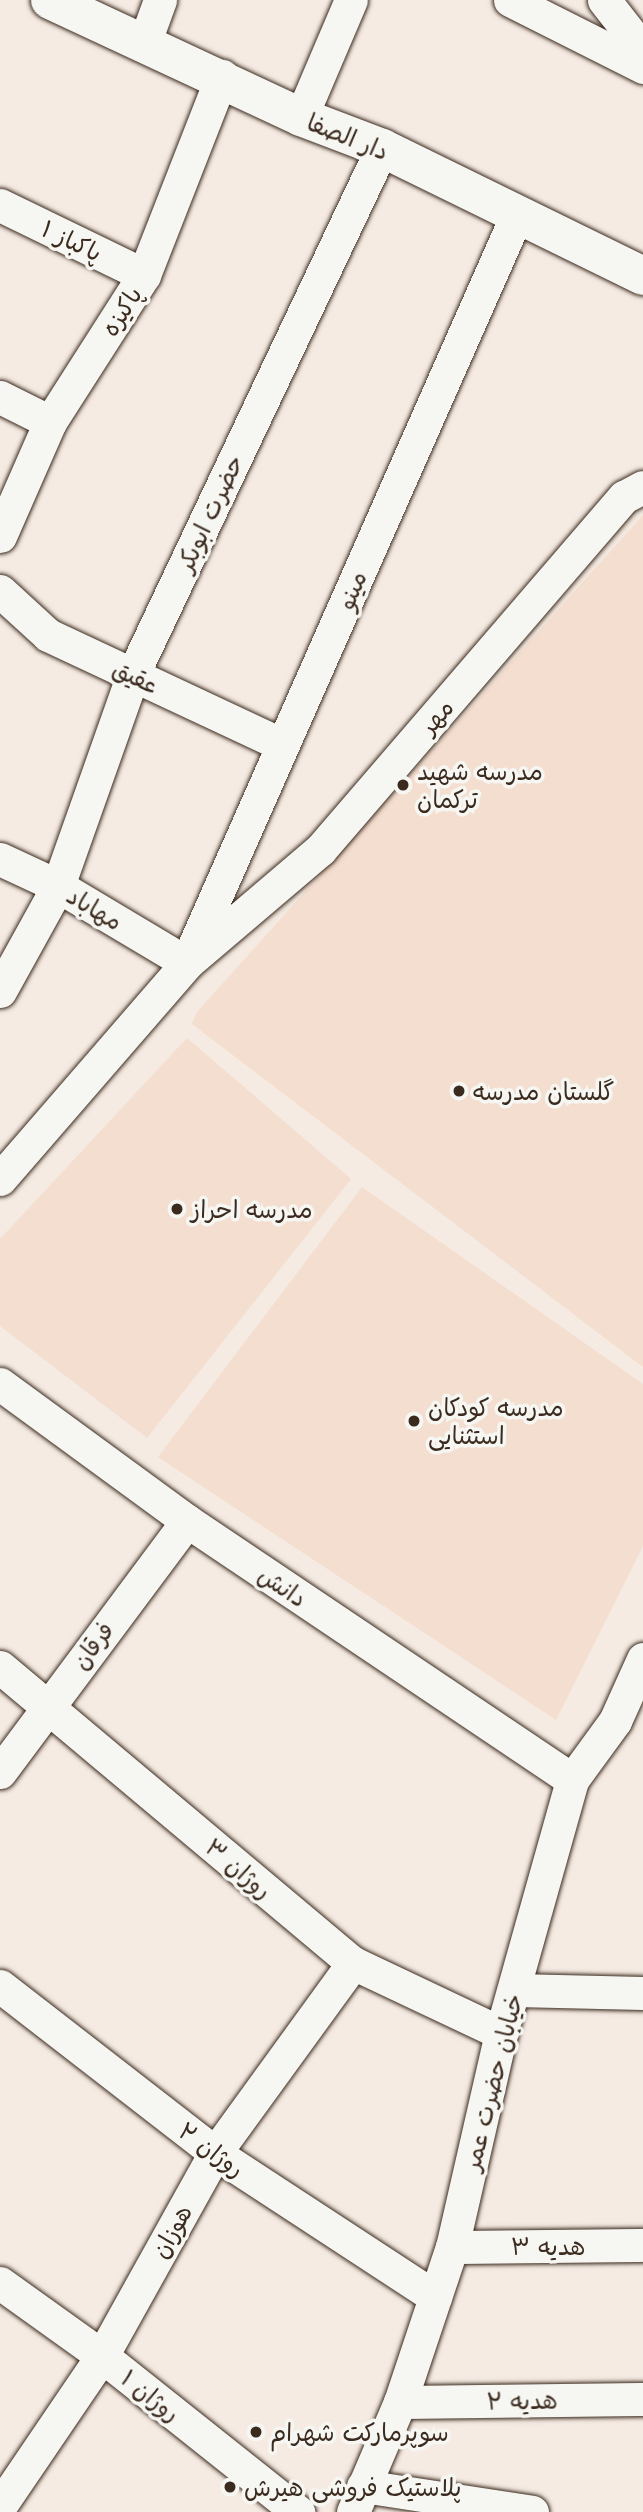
<!DOCTYPE html>
<meta charset="utf-8">
<style>
body{margin:0}
#map{position:relative;width:643px;height:2512px;overflow:hidden;background:#f5ebe2;font-family:"Playpen Sans","Playpen Sans Arabic",sans-serif}
div>[style]{position:absolute}
[style*='--x']{left:calc(var(--x)*1px);top:calc(var(--y)*1px);width:calc(var(--w)*1px);rotate:calc(var(--a)*1deg)}
.built>*{inset:0;background:#f4decf}
.roads{filter:drop-shadow(0 0 2px #3b2a1e) drop-shadow(0 0 2px #3b2a1e)}
.minor>*{height:33px;margin:-16.5px;padding:0 16.5px;transform-origin:16.5px;border-radius:16.5px;background:#f6f6f2}
.secondary>*{height:38px;margin:-19px;padding:0 19px;transform-origin:19px;border-radius:19px;background:#f6f6f2}
.dots>*{width:19px;height:19px;translate:-50% -50%;box-sizing:border-box;border:4px solid #f6f6f2;border-radius:50%}
span{translate:-50% -50%;white-space:nowrap;text-align:center;line-height:1.15;-webkit-text-stroke:7px #f6f6f2;paint-order:stroke}
.street-label{font-size:24px;color:#3b2a1e}
.poi-label{font-size:24px;color:#3b2a1e}
.left{translate:0 -50%;text-align:left}
</style>
<div id="map">
<div class="built">
<i style="clip-path:polygon(643px 515px,643px 1367px,192px 1024px,197px 1012px)"></i>
<i style="clip-path:polygon(187px 1038px,351px 1179px,147px 1438px,0 1326px,0 1239px)"></i>
<i style="clip-path:polygon(362px 1187px,643px 1384px,643px 1546px,556px 1720px,158px 1457px)"></i>
</div>
<div class="roads">
<div class="minor">
<i style="--x:510;--y:0;--w:149;--a:26.7"></i>
<i style="--x:604;--y:0;--w:63;--a:52"></i>
<i style="--x:144;--y:44;--w:47;--a:-70"></i>
<i style="--x:301;--y:117;--w:127;--a:-66.9"></i>
<i style="--x:0;--y:205;--w:160;--a:25.9"></i>
<i style="--x:0;--y:397;--w:56;--a:26.6"></i>
<i style="--x:0;--y:536;--w:124;--a:-66.3"></i>
<i style="--x:50;--y:422;--w:174;--a:-57.4"></i>
<i style="--x:144;--y:275;--w:214;--a:-68.6"></i>
<i style="--x:0;--y:591;--w:65;--a:42.5"></i>
<i style="--x:48;--y:635;--w:259;--a:25.1"></i>
<i style="--x:0;--y:859;--w:64;--a:25"></i>
<i style="--x:58;--y:886;--w:150;--a:30.8"></i>
<i style="--x:190;--y:955;--w:807;--a:-66.17"></i>
<i style="--x:0;--y:991;--w:120;--a:-61.1"></i>
<i style="--x:58;--y:886;--w:225;--a:-70.5"></i>
<i style="--x:133;--y:674;--w:582;--a:-64.67"></i>
<i style="--x:0;--y:1179;--w:286;--a:-49.1"></i>
<i style="--x:187;--y:963;--w:175;--a:-40.4"></i>
<i style="--x:320;--y:850;--w:466;--a:-49.3"></i>
<i style="--x:624;--y:497;--w:21;--a:-28"></i>
<i style="--x:0;--y:1384;--w:232;--a:36.2"></i>
<i style="--x:187;--y:1521;--w:464;--a:33.9"></i>
<i style="--x:0;--y:1667;--w:461;--a:40"></i>
<i style="--x:353;--y:1963;--w:164;--a:25.3"></i>
<i style="--x:0;--y:1772;--w:313;--a:-53.3"></i>
<i style="--x:0;--y:1986;--w:272;--a:37.8"></i>
<i style="--x:215;--y:2153;--w:263;--a:33.2"></i>
<i style="--x:515;--y:1990;--w:128;--a:1.3"></i>
<i style="--x:452;--y:2247;--w:191;--a:-0.6"></i>
<i style="--x:0;--y:2283;--w:125;--a:35.6"></i>
<i style="--x:102;--y:2356;--w:251;--a:38.5"></i>
<i style="--x:400;--y:2402;--w:243;--a:-0.7"></i>
<i style="--x:363;--y:2486;--w:171;--a:8.7"></i>
<i style="--x:0;--y:2506;--w:181;--a:-55.8"></i>
<i style="--x:102;--y:2356;--w:232;--a:-60.9"></i>
<i style="--x:215;--y:2153;--w:235;--a:-54"></i>
<i style="--x:353;--y:2512;--w:120;--a:-66.9"></i>
<i style="--x:400;--y:2402;--w:163;--a:-71.5"></i>
<i style="--x:452;--y:2247;--w:220;--a:-77.1"></i>
<i style="--x:501;--y:2033;--w:263;--a:-74.3"></i>
<i style="--x:572;--y:1780;--w:73;--a:-53.9"></i>
<i style="--x:615;--y:1721;--w:68;--a:-65.7"></i>
</div>
<div class="secondary">
<i style="--x:50;--y:0;--w:277;--a:25"></i>
<i style="--x:301;--y:117;--w:87;--a:20.9"></i>
<i style="--x:382;--y:148;--w:291;--a:26.1"></i>
</div>
</div>
<div class="dots">
<i style="left:403px;top:785px;background:#3b2a1e"></i>
<i style="left:459px;top:1091px;background:#3b2a1e"></i>
<i style="left:177px;top:1209px;background:#3b2a1e"></i>
<i style="left:414px;top:1421px;background:#3b2a1e"></i>
<i style="left:256px;top:2432px;background:#3b2a1e"></i>
<i style="left:230px;top:2487px;background:#3b2a1e"></i>
</div>
<div class="street-label">
<span style="left:348px;top:136px;rotate:22deg">دار الصفا</span>
<span style="left:72px;top:240px;rotate:26deg">پاکباز ۱</span>
<span style="left:121px;top:311px;rotate:-57deg">پاکیزه</span>
<span style="left:209px;top:513px;rotate:-65deg">حضرت ابوبکر</span>
<span style="left:351px;top:590px;rotate:-66deg">مینو</span>
<span style="left:136px;top:676px;rotate:25deg">عقیق</span>
<span style="left:436px;top:716px;rotate:-49deg">مهر</span>
<span style="left:95px;top:908px;rotate:31deg">مهاباد</span>
<span style="left:283px;top:1586px;rotate:34deg">دانش</span>
<span style="left:92px;top:1645px;rotate:-53deg">فرقان</span>
<span style="left:239px;top:1868px;rotate:40deg">روژان ۳</span>
<span style="left:492px;top:2082px;rotate:-76deg">خیابان حضرت عمر</span>
<span style="left:212px;top:2149px;rotate:36deg">روژان ۲</span>
<span style="left:171px;top:2231px;rotate:-61deg">هوزان</span>
<span style="left:548px;top:2246px">هدیه ۳</span>
<span style="left:151px;top:2395px;rotate:38deg">روژان ۱</span>
<span style="left:522px;top:2400px;rotate:-1deg">هدیه ۲</span>
</div>
<div class="poi-label">
<span class="left" style="left:417px;top:785px">مدرسه شهید<br>ترکمان</span>
<span class="left" style="left:473px;top:1091px">گلستان مدرسه</span>
<span class="left" style="left:191px;top:1209px">مدرسه احراز</span>
<span class="left" style="left:428px;top:1421px">مدرسه کودکان<br>استثنایی</span>
<span class="left" style="left:270px;top:2432px">سوپرمارکت شهرام</span>
<span class="left" style="left:244px;top:2487px">پلاستیک فروشی هیرش</span>
</div>
</div>
